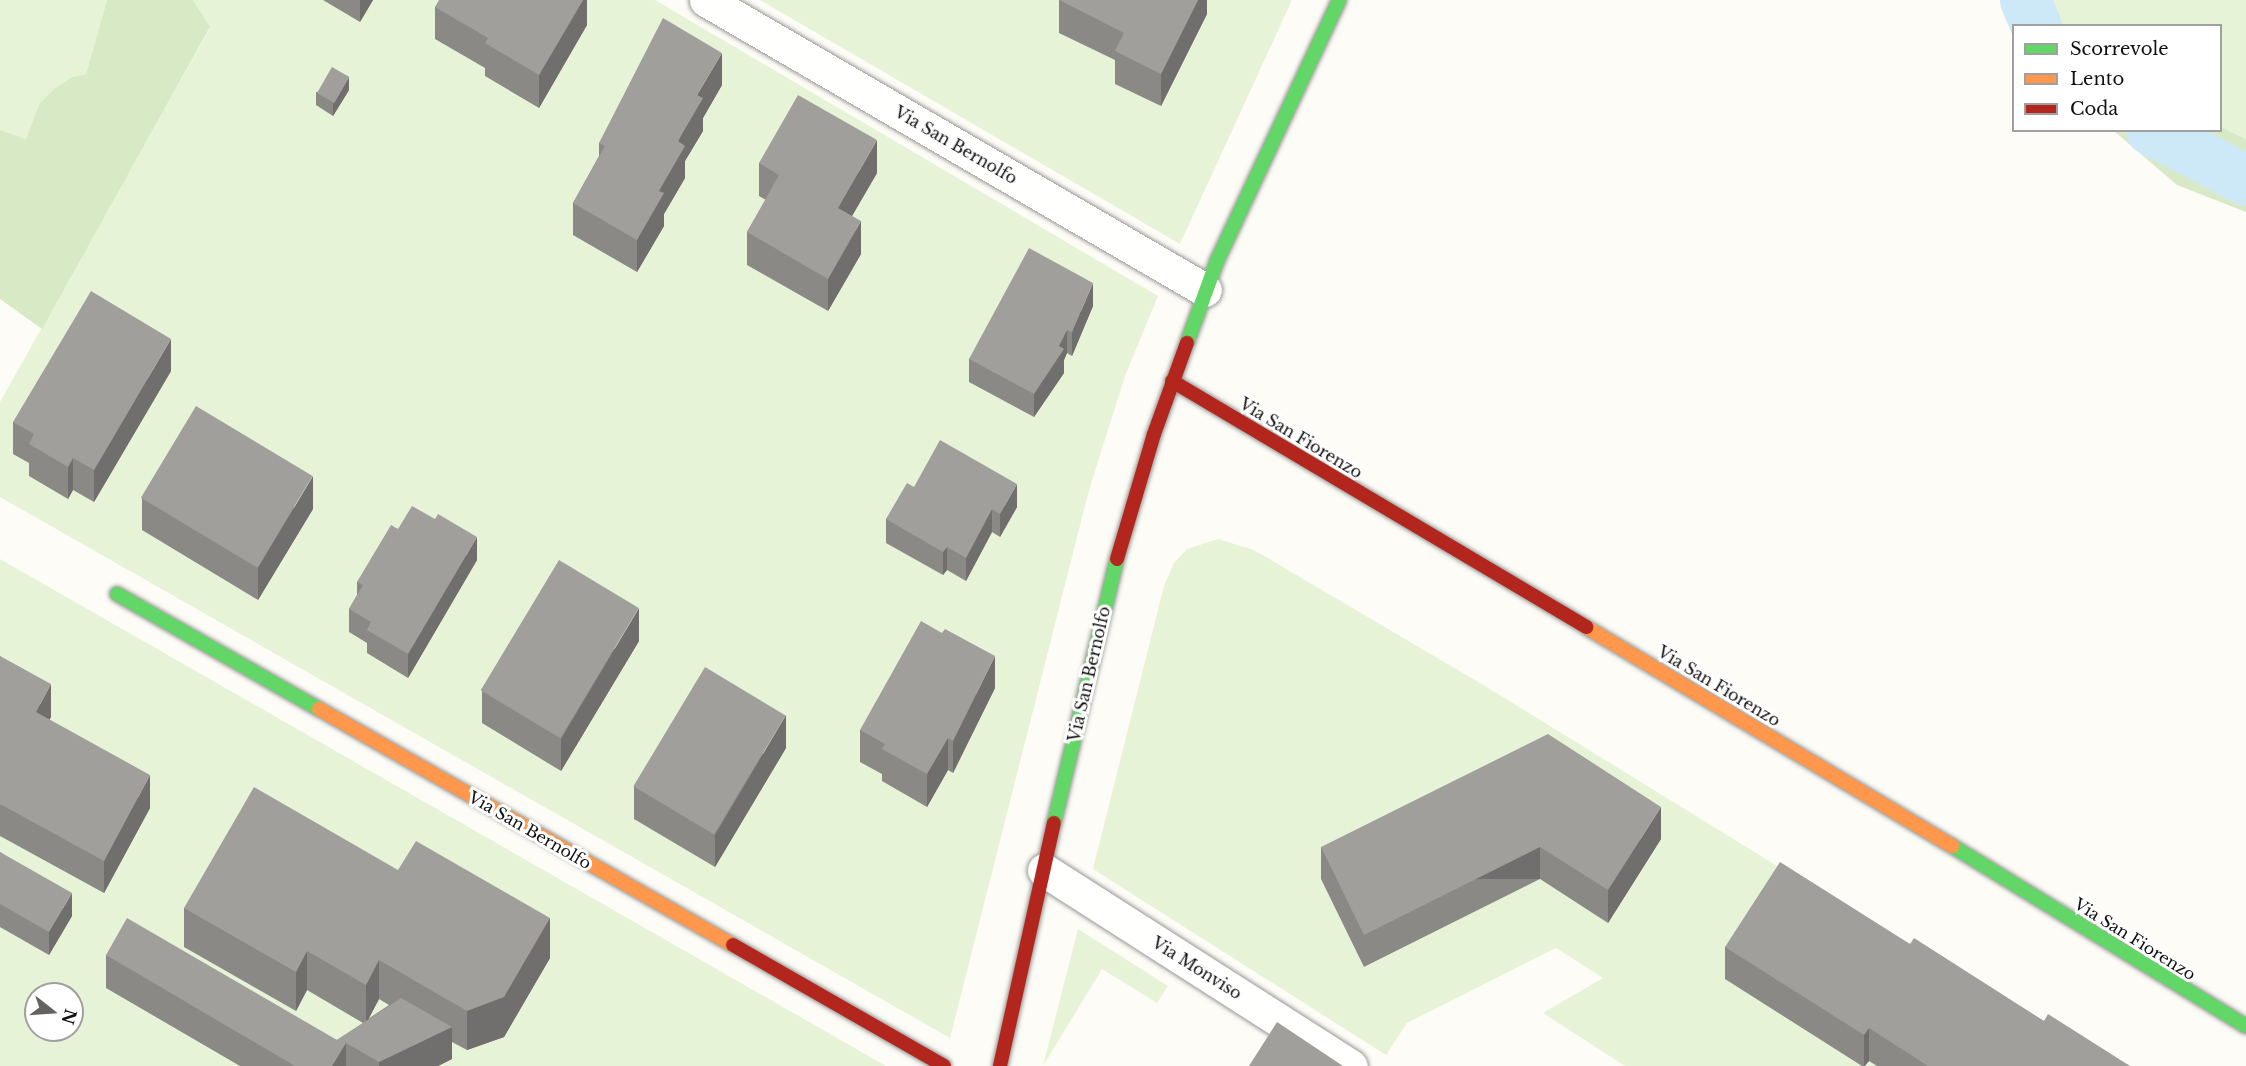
<!DOCTYPE html>
<style>
body{margin:0}
#map{position:relative;width:2246px;height:1066px;overflow:hidden;background:#fdfcf7;font-family:"Libre Baskerville",serif}
div>[style]{position:absolute}
[style*='--x']{left:calc(var(--x)*1px);top:calc(var(--y)*1px);width:calc(var(--w)*1px);rotate:calc(var(--a)*1deg)}
.green>*{inset:0;background:#e7f3d7}
.forest>*{inset:0;background:#d8eac5}
.canal>*{height:51px;margin:-25.5px;padding:0 25.5px;transform-origin:25.5px;border-radius:25.5px;background:#cde8f7}
.roads{filter:drop-shadow(0 0 2px #979795) drop-shadow(0 0 2px #979795)}
.street>*{height:33px;margin:-16.5px;padding:0 16.5px;transform-origin:16.5px;border-radius:16.5px;background:#fffffe}
.fast>*{height:14px;margin:-7px;padding:0 7px;transform-origin:7px;border-radius:7px;background:#63d668}
.slow>*{height:14px;margin:-7px;padding:0 7px;transform-origin:7px;border-radius:7px;background:#ff974d}
.jam>*{height:14px;margin:-7px;padding:0 7px;transform-origin:7px;border-radius:7px;background:#b3261e}
.wall>*{inset:0;background:#8a8986}
.shaded-wall>*{inset:0;background:#716f6d;transform-origin:0 0}
.building>*{inset:0;background:#a19f9c;transform-origin:0 0}
span{translate:-50% -50%;white-space:nowrap;text-align:center;line-height:1.15;-webkit-text-stroke:6px #fff;paint-order:stroke}
.street-label{font-size:16px;color:#111}
.legend{position:absolute;left:2012px;top:24px;width:210px;height:108px;box-sizing:border-box;background:#fff;border:2px solid #a0a0a0;margin:0;padding:8px 10px;list-style:none;font-size:18px;color:#111}
.legend li{display:flex;align-items:center;gap:12px;height:30px}
.legend b{width:30px;border:2px solid #a0a0a0}
.north{position:absolute;left:24px;top:982px;width:60px;height:60px;box-sizing:border-box;background:#fff;border:2px solid #a0a0a0;border-radius:50%;rotate:107deg;font-size:16px;font-weight:700;line-height:24px;text-align:center;color:#111}
.north::after{content:'';display:block;margin:auto;width:21px;height:27px;background:#646362;clip-path:polygon(50% 0,100% 100%,50% 72%,0 100%)}
</style>
<div id="map">
<div class="green">
<i style="clip-path:polygon(0 0,107px 0,86px 74px,72px 77px,55px 88px,39px 104px,26px 139px,0 130px)"></i>
<i style="clip-path:polygon(193px 0,655px 0,1158px 296px,1125px 376px,1089px 490px,950px 1038px,0 497px,0 402px,210px 28px)"></i>
<i style="clip-path:polygon(760px 0,1292px 0,1180px 244px)"></i>
<i style="clip-path:polygon(2048px 0,2246px 0,2246px 139px,2221px 127px,2220px 26px,2059px 25px)"></i>
<i style="clip-path:polygon(evenodd,1218px 539px,1254px 550px,1485px 686px,2102px 1066px,1625px 1066px,1543px 1013px,1603px 978px,1556px 948px,1407px 1023px,1386px 1055px,1093px 869px,1164px 586px,1174px 563px,1187px 549px,1218px 539px,1547px 766px,1608px 922px,1540px 879px,1365px 967px,1547px 766px)"></i>
<i style="clip-path:polygon(evenodd,0 559px,886px 1066px,0 1066px,0 559px,36px 994px,72px 994px,72px 1030px,36px 1030px,36px 994px)"></i>
<i style="clip-path:polygon(1078px 929px,1168px 986px,1157px 1003px,1102px 969px,1043px 1066px)"></i>
</div>
<div class="forest">
<i style="clip-path:polygon(107px 0,193px 0,210px 27px,42px 329px,0 299px,0 130px,26px 139px,39px 104px,55px 88px,72px 77px,86px 74px)"></i>
<i style="clip-path:polygon(2221px 127px,2246px 139px,2246px 212px,2177px 185px,2114px 131px,2220px 130px)"></i>
</div>
<div class="canal">
<i style="--x:2025;--y:0;--w:28;--a:67"></i>
<i style="--x:2151;--y:130;--w:107;--a:27.8"></i>
</div>
<div class="roads">
<div class="street">
<i style="--x:706;--y:0;--w:577;--a:30.16"></i>
<i style="--x:1044;--y:870;--w:364;--a:32.6"></i>
</div>
<div class="fast">
<i style="--x:1187;--y:343;--w:87;--a:-69.9"></i>
<i style="--x:1217;--y:261;--w:288;--a:-64.9"></i>
<i style="--x:117;--y:594;--w:232;--a:29.7"></i>
<i style="--x:1054;--y:823;--w:271;--a:-76.6"></i>
<i style="--x:1952;--y:846;--w:345;--a:31.5"></i>
</div>
<div class="slow">
<i style="--x:1586;--y:627;--w:427;--a:30.9"></i>
<i style="--x:319;--y:709;--w:477;--a:29.7"></i>
</div>
<div class="jam">
<i style="--x:1172;--y:381;--w:482;--a:30.7"></i>
<i style="--x:1117;--y:559;--w:130;--a:-73.5"></i>
<i style="--x:1154;--y:434;--w:97;--a:-70.1"></i>
<i style="--x:733;--y:945;--w:243;--a:29.8"></i>
<i style="--x:1000;--y:1066;--w:249;--a:-77.5"></i>
</div>
</div>
<div class="wall">
<i style="clip-path:polygon(323px 0,373px 0,360px 22px)"></i>
<i style="clip-path:polygon(587px 0,587px 25px,539px 108px,485px 76px,485px 68px,435px 39px,435px 7px)"></i>
<i style="clip-path:polygon(1059px 0,1207px 0,1207px 14px,1161px 106px,1115px 84px,1115px 60px,1059px 33px)"></i>
<i style="clip-path:polygon(722px 85px,703px 118px,703px 131px,685px 161px,685px 178px,664px 214px,664px 226px,637px 272px,573px 235px,573px 203px,599px 156px,599px 143px)"></i>
<i style="clip-path:polygon(349px 90px,333px 116px,316px 105px,316px 92px)"></i>
<i style="clip-path:polygon(759px 163px,877px 173px,852px 216px,861px 254px,828px 311px,747px 265px,747px 232px,766px 200px,759px 196px)"></i>
<i style="clip-path:polygon(1093px 306px,1072px 356px,1067px 353px,1064px 360px,1064px 373px,1034px 417px,969px 382px,969px 359px)"></i>
<i style="clip-path:polygon(171px 371px,94px 502px,73px 490px,68px 499px,29px 476px,29px 463px,13px 454px,13px 422px)"></i>
<i style="clip-path:polygon(914px 487px,1017px 507px,1000px 537px,992px 532px,966px 581px,947px 570px,943px 575px,886px 543px,886px 519px)"></i>
<i style="clip-path:polygon(142px 498px,313px 509px,258px 600px,142px 530px)"></i>
<i style="clip-path:polygon(398px 529px,477px 560px,408px 678px,367px 653px,367px 643px,349px 632px,349px 609px,357px 595px,357px 582px)"></i>
<i style="clip-path:polygon(639px 641px,561px 771px,482px 723px,482px 691px)"></i>
<i style="clip-path:polygon(0 656px,51px 717px,49px 720px,150px 808px,104px 893px,0 836px)"></i>
<i style="clip-path:polygon(995px 688px,953px 773px,948px 770px,927px 807px,882px 781px,882px 774px,860px 762px,860px 730px)"></i>
<i style="clip-path:polygon(786px 748px,715px 867px,634px 819px,634px 786px)"></i>
<i style="clip-path:polygon(1661px 839px,1608px 923px,1540px 879px,1364px 967px,1321px 879px,1321px 847px)"></i>
<i style="clip-path:polygon(0 852px,72px 916px,49px 955px,0 927px)"></i>
<i style="clip-path:polygon(evenodd,184px 908px,550px 958px,504px 1037px,467px 1050px,452px 1042px,452px 1059px,438px 1066px,240px 1066px,106px 988px,106px 955px,337px 1040px,363px 1023px,307px 990px,296px 1011px,184px 947px,184px 908px,379px 999px,389px 1005px,368px 1019px,379px 999px)"></i>
<i style="clip-path:polygon(1910px 944px,2044px 1021px,2130px 1066px,1877px 1066px,1869px 1061px,1865px 1066px,1862px 1066px,1725px 979px,1725px 947px)"></i>
</div>
<div class="shaded-wall">
<i style="clip-path:polygon(360px 0,373px 0,360px 22px)"></i>
<i style="clip-path:polygon(583px 0,587px 0,587px 25px,539px 108px,539px 75px)"></i>
<i style="clip-path:polygon(1198px 0,1207px 0,1207px 14px,1161px 106px,1161px 74px)"></i>
<i style="clip-path:polygon(722px 53px,722px 85px,703px 118px,703px 131px,685px 161px,685px 178px,664px 214px,664px 226px,637px 272px,637px 240px,659px 191px,697px 95px)"></i>
<i style="clip-path:polygon(349px 77px,349px 90px,333px 116px,333px 104px)"></i>
<i style="clip-path:polygon(877px 140px,877px 173px,838px 240px,838px 208px)"></i>
<i style="clip-path:polygon(861px 221px,861px 254px,828px 311px,828px 279px)"></i>
<i style="clip-path:polygon(1093px 283px,1093px 306px,1072px 356px,1072px 332px)"></i>
<i style="clip-path:polygon(1067px 330px,1067px 353px,1064px 360px,1064px 373px,1034px 417px,1034px 394px)"></i>
<i style="clip-path:polygon(171px 339px,171px 371px,94px 502px,94px 470px)"></i>
<i style="clip-path:polygon(73px 458px,73px 490px,68px 499px,68px 467px)"></i>
<i style="clip-path:polygon(313px 476px,313px 509px,258px 600px,258px 568px)"></i>
<i style="clip-path:polygon(1017px 484px,1017px 507px,1000px 537px,1000px 514px)"></i>
<i style="clip-path:polygon(992px 509px,992px 532px,966px 581px,966px 558px)"></i>
<i style="clip-path:polygon(477px 537px,477px 560px,408px 678px,408px 654px)"></i>
<i style="clip-path:polygon(947px 547px,947px 570px,943px 575px,943px 552px)"></i>
<i style="clip-path:polygon(639px 608px,639px 641px,561px 771px,561px 739px)"></i>
<i style="clip-path:polygon(995px 656px,995px 688px,953px 773px,953px 741px)"></i>
<i style="clip-path:polygon(51px 684px,51px 717px,36px 745px,36px 712px)"></i>
<i style="clip-path:polygon(786px 715px,786px 748px,715px 867px,715px 835px)"></i>
<i style="clip-path:polygon(948px 738px,948px 770px,927px 807px,927px 774px)"></i>
<i style="clip-path:polygon(150px 775px,150px 808px,104px 893px,104px 861px)"></i>
<i style="clip-path:polygon(1661px 807px,1661px 839px,1608px 923px,1608px 890px)"></i>
<i style="left:1540px;top:847px;width:32px;height:197px;rotate:90deg"></i>
<i style="clip-path:polygon(72px 893px,72px 916px,49px 955px,49px 932px)"></i>
<i style="clip-path:polygon(550px 918px,550px 958px,504px 1037px,467px 1050px,467px 1011px)"></i>
<i style="clip-path:polygon(307px 951px,307px 990px,296px 1011px,296px 972px)"></i>
<i style="clip-path:polygon(379px 960px,379px 999px,366px 1024px,366px 985px)"></i>
<i style="clip-path:polygon(452px 1027px,452px 1059px,438px 1066px,379px 1066px,379px 1062px)"></i>
<i style="clip-path:polygon(1869px 1028px,1869px 1061px,1864px 1066px,1864px 1035px)"></i>
<i style="clip-path:polygon(346px 1043px,346px 1066px,332px 1066px)"></i>
</div>
<div class="building">
<i style="clip-path:polygon(439px 0,583px 0,539px 75px,485px 43px,488px 38px,435px 7px)"></i>
<i style="clip-path:polygon(1059px 0,1198px 0,1161px 74px,1115px 51px,1124px 33px)"></i>
<i style="clip-path:polygon(663px 18px,722px 53px,697px 95px,703px 98px,678px 141px,685px 146px,659px 191px,664px 193px,637px 240px,573px 203px,605px 146px,599px 143px)"></i>
<i style="left:332px;top:67px;width:20px;height:30px;rotate:30deg"></i>
<i style="clip-path:polygon(798px 95px,877px 140px,838px 208px,861px 221px,828px 279px,747px 232px,779px 175px,759px 163px)"></i>
<i style="clip-path:polygon(1029px 248px,1093px 283px,1072px 332px,1067px 330px,1059px 346px,1064px 349px,1034px 394px,969px 359px)"></i>
<i style="clip-path:polygon(91px 291px,171px 339px,94px 470px,73px 458px,68px 467px,29px 444px,34px 434px,13px 422px)"></i>
<i style="left:196px;top:406px;width:136px;height:107px;rotate:31deg"></i>
<i style="clip-path:polygon(940px 440px,1017px 484px,1000px 514px,992px 509px,966px 558px,947px 547px,943px 552px,886px 519px,907px 483px,914px 487px)"></i>
<i style="clip-path:polygon(412px 506px,435px 519px,438px 514px,477px 537px,408px 654px,367px 630px,371px 622px,349px 609px,363px 585px,357px 582px,391px 525px,398px 529px)"></i>
<i style="left:559px;top:560px;width:93px;height:152px;rotate:31deg"></i>
<i style="clip-path:polygon(921px 621px,942px 633px,945px 629px,995px 656px,953px 741px,948px 738px,927px 774px,882px 749px,885px 744px,860px 730px)"></i>
<i style="clip-path:polygon(0 656px,51px 684px,36px 712px,150px 775px,104px 861px,0 804px)"></i>
<i style="left:705px;top:667px;width:94px;height:139px;rotate:31deg"></i>
<i style="clip-path:polygon(1548px 734px,1661px 807px,1608px 890px,1540px 847px,1364px 935px,1321px 847px)"></i>
<i style="clip-path:polygon(254px 787px,398px 870px,416px 841px,550px 918px,504px 997px,467px 1011px,379px 960px,366px 985px,307px 951px,296px 972px,184px 908px)"></i>
<i style="clip-path:polygon(0 852px,72px 893px,49px 932px,0 904px)"></i>
<i style="clip-path:polygon(1780px 862px,1910px 944px,1914px 938px,2044px 1021px,2048px 1014px,2130px 1066px,1928px 1066px,1869px 1028px,1864px 1035px,1725px 947px)"></i>
<i style="clip-path:polygon(127px 918px,337px 1040px,401px 998px,452px 1027px,379px 1062px,346px 1043px,332px 1066px,295px 1066px,106px 955px)"></i>
<i style="clip-path:polygon(1277px 1022px,1343px 1066px,1249px 1066px)"></i>
</div>
<div class="street-label">
<span style="left:956px;top:145px;rotate:30deg">Via San Bernolfo</span>
<span style="left:1301px;top:438px;rotate:31deg">Via San Fiorenzo</span>
<span style="left:1089px;top:674px;rotate:-77deg">Via San Bernolfo</span>
<span style="left:1719px;top:686px;rotate:31deg">Via San Fiorenzo</span>
<span style="left:530px;top:830px;rotate:30deg">Via San Bernolfo</span>
<span style="left:2135px;top:939px;rotate:32deg">Via San Fiorenzo</span>
<span style="left:1197px;top:968px;rotate:32deg">Via Monviso</span>
</div>
<ul class="legend">
<li><b style="height:8px;background:#63d668"></b>Scorrevole</li>
<li><b style="height:8px;background:#ff974d"></b>Lento</li>
<li><b style="height:8px;background:#b3261e"></b>Coda</li>
</ul>
<div class="north">N</div>
</div>
